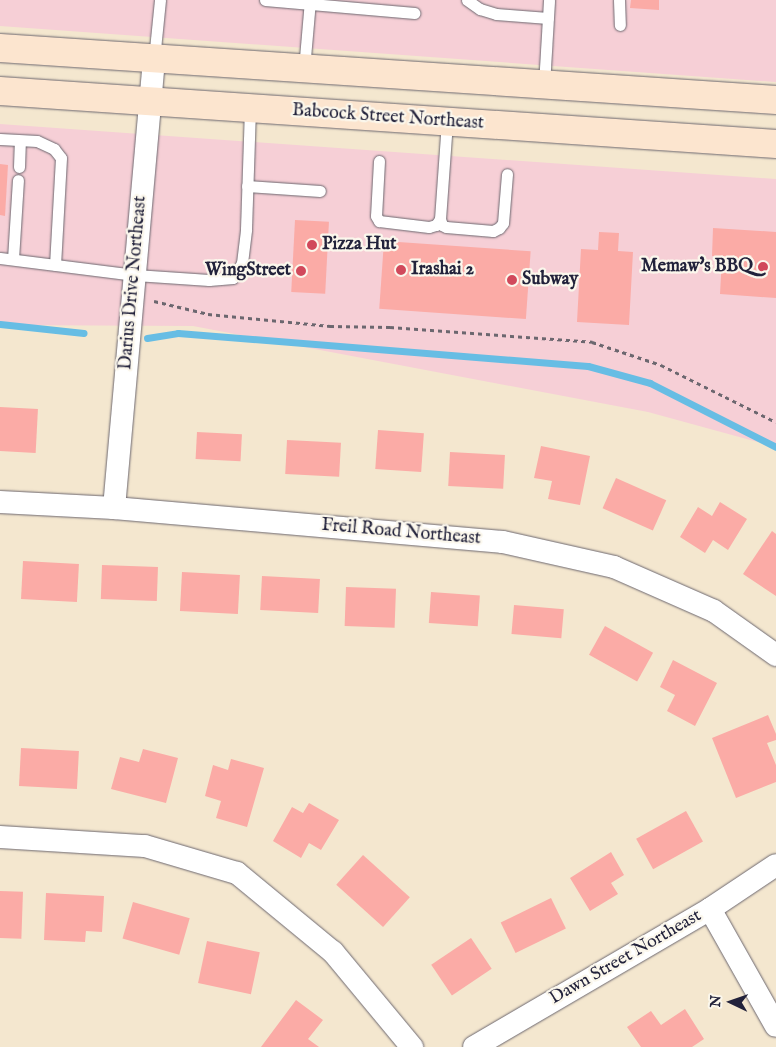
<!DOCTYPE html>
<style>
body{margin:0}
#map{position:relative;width:776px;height:1047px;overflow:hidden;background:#f4e7cf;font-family:"IM FELL English",serif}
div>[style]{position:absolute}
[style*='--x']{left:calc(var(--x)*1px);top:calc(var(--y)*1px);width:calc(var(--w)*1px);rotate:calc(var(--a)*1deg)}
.built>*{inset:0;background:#f6cfd6}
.stream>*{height:7px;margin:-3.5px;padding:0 3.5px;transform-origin:3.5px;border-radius:3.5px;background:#67bde4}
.building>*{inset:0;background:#fbaba6;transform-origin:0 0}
.path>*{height:3px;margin-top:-1.5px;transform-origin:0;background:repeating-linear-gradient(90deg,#6c676f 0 4px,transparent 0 8px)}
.roads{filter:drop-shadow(0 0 1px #6c676f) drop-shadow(0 0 1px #6c676f)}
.service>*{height:11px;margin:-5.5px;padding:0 5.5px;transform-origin:5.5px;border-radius:5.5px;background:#fff}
.minor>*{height:22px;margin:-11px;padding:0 11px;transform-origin:11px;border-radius:11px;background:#fff}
.secondary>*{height:28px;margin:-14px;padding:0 14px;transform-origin:14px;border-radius:14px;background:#fce5cf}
.dots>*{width:14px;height:14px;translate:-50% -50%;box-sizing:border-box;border:2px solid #fbf7ec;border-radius:50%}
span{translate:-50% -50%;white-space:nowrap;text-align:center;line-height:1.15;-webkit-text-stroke:4.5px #fbf7ec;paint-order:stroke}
.street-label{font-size:18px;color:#22223b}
.poi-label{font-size:18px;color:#22223b;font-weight:700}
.left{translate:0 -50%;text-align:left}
.right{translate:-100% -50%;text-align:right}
.north{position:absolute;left:706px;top:977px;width:50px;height:50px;-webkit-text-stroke:4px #fbf7ec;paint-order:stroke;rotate:273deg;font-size:14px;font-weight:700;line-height:20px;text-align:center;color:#22223b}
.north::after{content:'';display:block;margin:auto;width:18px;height:22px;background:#22223b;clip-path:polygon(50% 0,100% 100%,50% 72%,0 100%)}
</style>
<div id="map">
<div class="built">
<i style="clip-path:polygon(0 0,776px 0,776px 82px,0 26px)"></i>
<i style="clip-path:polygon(0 124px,776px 179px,776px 447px,648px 412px,193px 326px,0 325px)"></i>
</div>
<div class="stream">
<i style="--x:0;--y:324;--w:84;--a:6.1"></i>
<i style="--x:147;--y:338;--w:31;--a:-9"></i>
<i style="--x:178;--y:333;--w:411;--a:4.6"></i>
<i style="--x:588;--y:366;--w:64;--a:15.3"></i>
<i style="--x:650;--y:383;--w:141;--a:26.9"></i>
</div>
<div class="building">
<i style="clip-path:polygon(631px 0,659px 0,659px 10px,630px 8px)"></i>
<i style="clip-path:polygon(0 164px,8px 165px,5px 216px,0 215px)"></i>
<i style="left:295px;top:220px;width:34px;height:72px;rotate:3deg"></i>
<i style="clip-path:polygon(713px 228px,776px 232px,776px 298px,720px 294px,722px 257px,712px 256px)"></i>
<i style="clip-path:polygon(599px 232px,619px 233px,618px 251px,633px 252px,629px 325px,577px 322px,581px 249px,598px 250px)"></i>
<i style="left:384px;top:241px;width:147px;height:68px;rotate:4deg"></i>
<i style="left:0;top:407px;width:38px;height:44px;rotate:3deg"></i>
<i style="left:378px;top:430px;width:46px;height:39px;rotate:4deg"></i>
<i style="left:197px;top:432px;width:45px;height:27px;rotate:3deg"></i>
<i style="left:287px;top:440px;width:54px;height:34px;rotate:3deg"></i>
<i style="clip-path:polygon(541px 446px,590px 456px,580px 505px,548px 499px,552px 481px,534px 478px)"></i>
<i style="left:450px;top:452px;width:55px;height:34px;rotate:3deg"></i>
<i style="left:616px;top:478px;width:55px;height:33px;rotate:24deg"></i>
<i style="clip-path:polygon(720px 502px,747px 519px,728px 550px,713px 540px,705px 553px,680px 537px,698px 507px,712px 516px)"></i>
<i style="clip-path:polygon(772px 531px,776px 534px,776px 596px,743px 574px)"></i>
<i style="left:23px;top:561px;width:56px;height:38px;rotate:3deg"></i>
<i style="left:102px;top:565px;width:56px;height:34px;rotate:2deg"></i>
<i style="left:182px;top:572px;width:58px;height:39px;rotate:3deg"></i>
<i style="left:262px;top:576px;width:58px;height:34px;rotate:3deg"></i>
<i style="left:346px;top:587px;width:50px;height:39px;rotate:2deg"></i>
<i style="left:431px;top:592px;width:49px;height:31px;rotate:4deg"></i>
<i style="left:514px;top:605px;width:50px;height:29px;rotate:5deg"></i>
<i style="left:605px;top:626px;width:55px;height:33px;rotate:29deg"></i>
<i style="clip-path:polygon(673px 660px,717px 683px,695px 726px,667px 711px,675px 695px,660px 687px)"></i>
<i style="clip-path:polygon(768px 715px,776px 734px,776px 740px,767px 743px,776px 765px,776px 782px,736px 798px,712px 738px)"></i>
<i style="left:21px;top:748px;width:58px;height:38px;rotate:3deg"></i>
<i style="clip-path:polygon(143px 749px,178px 758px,166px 803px,111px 789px,120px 757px,139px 762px)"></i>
<i style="clip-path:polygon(231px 759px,264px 768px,247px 827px,216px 818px,221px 801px,205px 796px,213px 765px,228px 770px)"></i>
<i style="clip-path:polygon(309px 803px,339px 820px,321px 850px,309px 843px,301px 858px,273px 841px,292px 807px,303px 813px)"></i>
<i style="left:686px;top:811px;width:35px;height:57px;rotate:61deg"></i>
<i style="clip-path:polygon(611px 852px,624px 875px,611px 883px,618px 894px,590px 911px,570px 878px)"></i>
<i style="left:363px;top:855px;width:63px;height:40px;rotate:42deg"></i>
<i style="left:0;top:891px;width:23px;height:47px;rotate:2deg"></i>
<i style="clip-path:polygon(46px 893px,104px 896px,102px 932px,86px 931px,85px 942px,44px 940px)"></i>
<i style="left:551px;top:898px;width:34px;height:56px;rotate:64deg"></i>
<i style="left:133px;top:902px;width:59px;height:38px;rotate:16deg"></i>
<i style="left:471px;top:938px;width:37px;height:48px;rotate:56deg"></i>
<i style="left:207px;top:941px;width:54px;height:43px;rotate:12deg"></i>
<i style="clip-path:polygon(296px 1000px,323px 1020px,308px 1039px,319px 1047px,261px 1047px)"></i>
<i style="clip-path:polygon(685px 1009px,704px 1039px,692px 1047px,641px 1047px,627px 1027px,651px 1011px,661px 1025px)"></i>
</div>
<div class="path">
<i style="--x:154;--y:301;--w:56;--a:13.5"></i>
<i style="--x:208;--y:314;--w:123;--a:5.6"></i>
<i style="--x:330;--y:326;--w:60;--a:1"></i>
<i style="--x:390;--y:327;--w:203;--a:4.2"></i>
<i style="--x:592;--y:342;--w:73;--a:18.4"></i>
<i style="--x:661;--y:365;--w:128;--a:26.4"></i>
</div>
<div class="roads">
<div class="service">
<i style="--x:265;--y:0;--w:150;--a:5"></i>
<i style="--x:467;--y:0;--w:16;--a:35"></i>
<i style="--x:480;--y:9;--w:17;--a:17"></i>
<i style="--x:496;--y:14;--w:52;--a:4.4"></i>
<i style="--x:619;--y:0;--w:25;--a:88"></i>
<i style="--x:154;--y:59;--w:59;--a:-84.2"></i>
<i style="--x:304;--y:69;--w:69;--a:-85"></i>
<i style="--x:544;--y:85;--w:85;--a:-86.6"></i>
<i style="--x:0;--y:139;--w:37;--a:3"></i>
<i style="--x:37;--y:141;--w:19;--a:25"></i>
<i style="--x:54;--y:149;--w:11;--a:52"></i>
<i style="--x:61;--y:158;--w:107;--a:93.2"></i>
<i style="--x:379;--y:161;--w:55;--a:93.1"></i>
<i style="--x:376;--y:216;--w:6;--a:59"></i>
<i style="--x:379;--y:221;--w:50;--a:6.8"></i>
<i style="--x:429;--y:227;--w:7;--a:-16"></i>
<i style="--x:436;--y:225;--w:7;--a:-56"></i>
<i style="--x:440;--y:219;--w:97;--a:-85.9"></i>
<i style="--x:19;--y:167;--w:26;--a:-88"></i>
<i style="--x:247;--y:186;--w:73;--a:3.9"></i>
<i style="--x:440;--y:219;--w:6;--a:72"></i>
<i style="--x:442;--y:225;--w:4;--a:27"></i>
<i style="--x:446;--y:227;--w:47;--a:4.9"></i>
<i style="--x:493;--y:231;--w:7;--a:-27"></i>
<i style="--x:499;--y:228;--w:6;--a:-51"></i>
<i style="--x:503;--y:223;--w:49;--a:-85.3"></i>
<i style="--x:0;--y:258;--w:136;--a:7.2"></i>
<i style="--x:135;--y:275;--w:74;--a:3.9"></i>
<i style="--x:209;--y:280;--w:24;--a:-5"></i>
<i style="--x:233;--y:278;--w:17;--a:-59"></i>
<i style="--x:242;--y:263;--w:34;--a:-83"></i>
<i style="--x:246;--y:229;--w:120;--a:-88.1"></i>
<i style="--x:13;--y:259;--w:79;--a:-86.4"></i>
</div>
<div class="minor">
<i style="--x:0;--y:502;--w:114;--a:3"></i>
<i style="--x:114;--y:508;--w:390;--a:5"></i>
<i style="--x:503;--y:542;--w:114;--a:12.7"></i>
<i style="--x:614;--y:567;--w:109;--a:23.7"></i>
<i style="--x:714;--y:611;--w:76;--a:35.4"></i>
<i style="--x:114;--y:508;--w:451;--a:-84.9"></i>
<i style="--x:0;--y:837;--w:145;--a:3.6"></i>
<i style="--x:145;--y:846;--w:96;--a:16.4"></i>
<i style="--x:237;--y:873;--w:124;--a:39.5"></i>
<i style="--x:333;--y:952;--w:124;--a:50.3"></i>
<i style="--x:710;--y:909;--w:134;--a:60.6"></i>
<i style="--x:474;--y:1047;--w:273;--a:-30.3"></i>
<i style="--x:710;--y:909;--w:79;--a:-33.7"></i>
</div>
<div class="secondary">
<i style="--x:0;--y:48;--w:778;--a:3.83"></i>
<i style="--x:0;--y:91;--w:778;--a:3.91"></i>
</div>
</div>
<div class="dots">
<i style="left:312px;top:245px;background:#d1495b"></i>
<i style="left:763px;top:267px;background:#d1495b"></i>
<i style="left:401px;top:270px;background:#d1495b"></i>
<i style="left:301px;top:271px;background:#d1495b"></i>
<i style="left:512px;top:280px;background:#d1495b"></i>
</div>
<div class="street-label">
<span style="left:388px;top:118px;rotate:4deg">Babcock Street Northeast</span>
<span style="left:134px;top:283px;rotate:-85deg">Darius Drive Northeast</span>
<span style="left:401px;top:533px;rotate:5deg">Freil Road Northeast</span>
<span style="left:626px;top:958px;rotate:-30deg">Dawn Street Northeast</span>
</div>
<div class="poi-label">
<span class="left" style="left:322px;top:245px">Pizza Hut</span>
<span class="right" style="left:753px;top:267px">Memaw's BBQ</span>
<span class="left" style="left:411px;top:270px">Irashai 2</span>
<span class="right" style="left:291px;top:271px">WingStreet</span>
<span class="left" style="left:522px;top:280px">Subway</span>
</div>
<div class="north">N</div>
</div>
